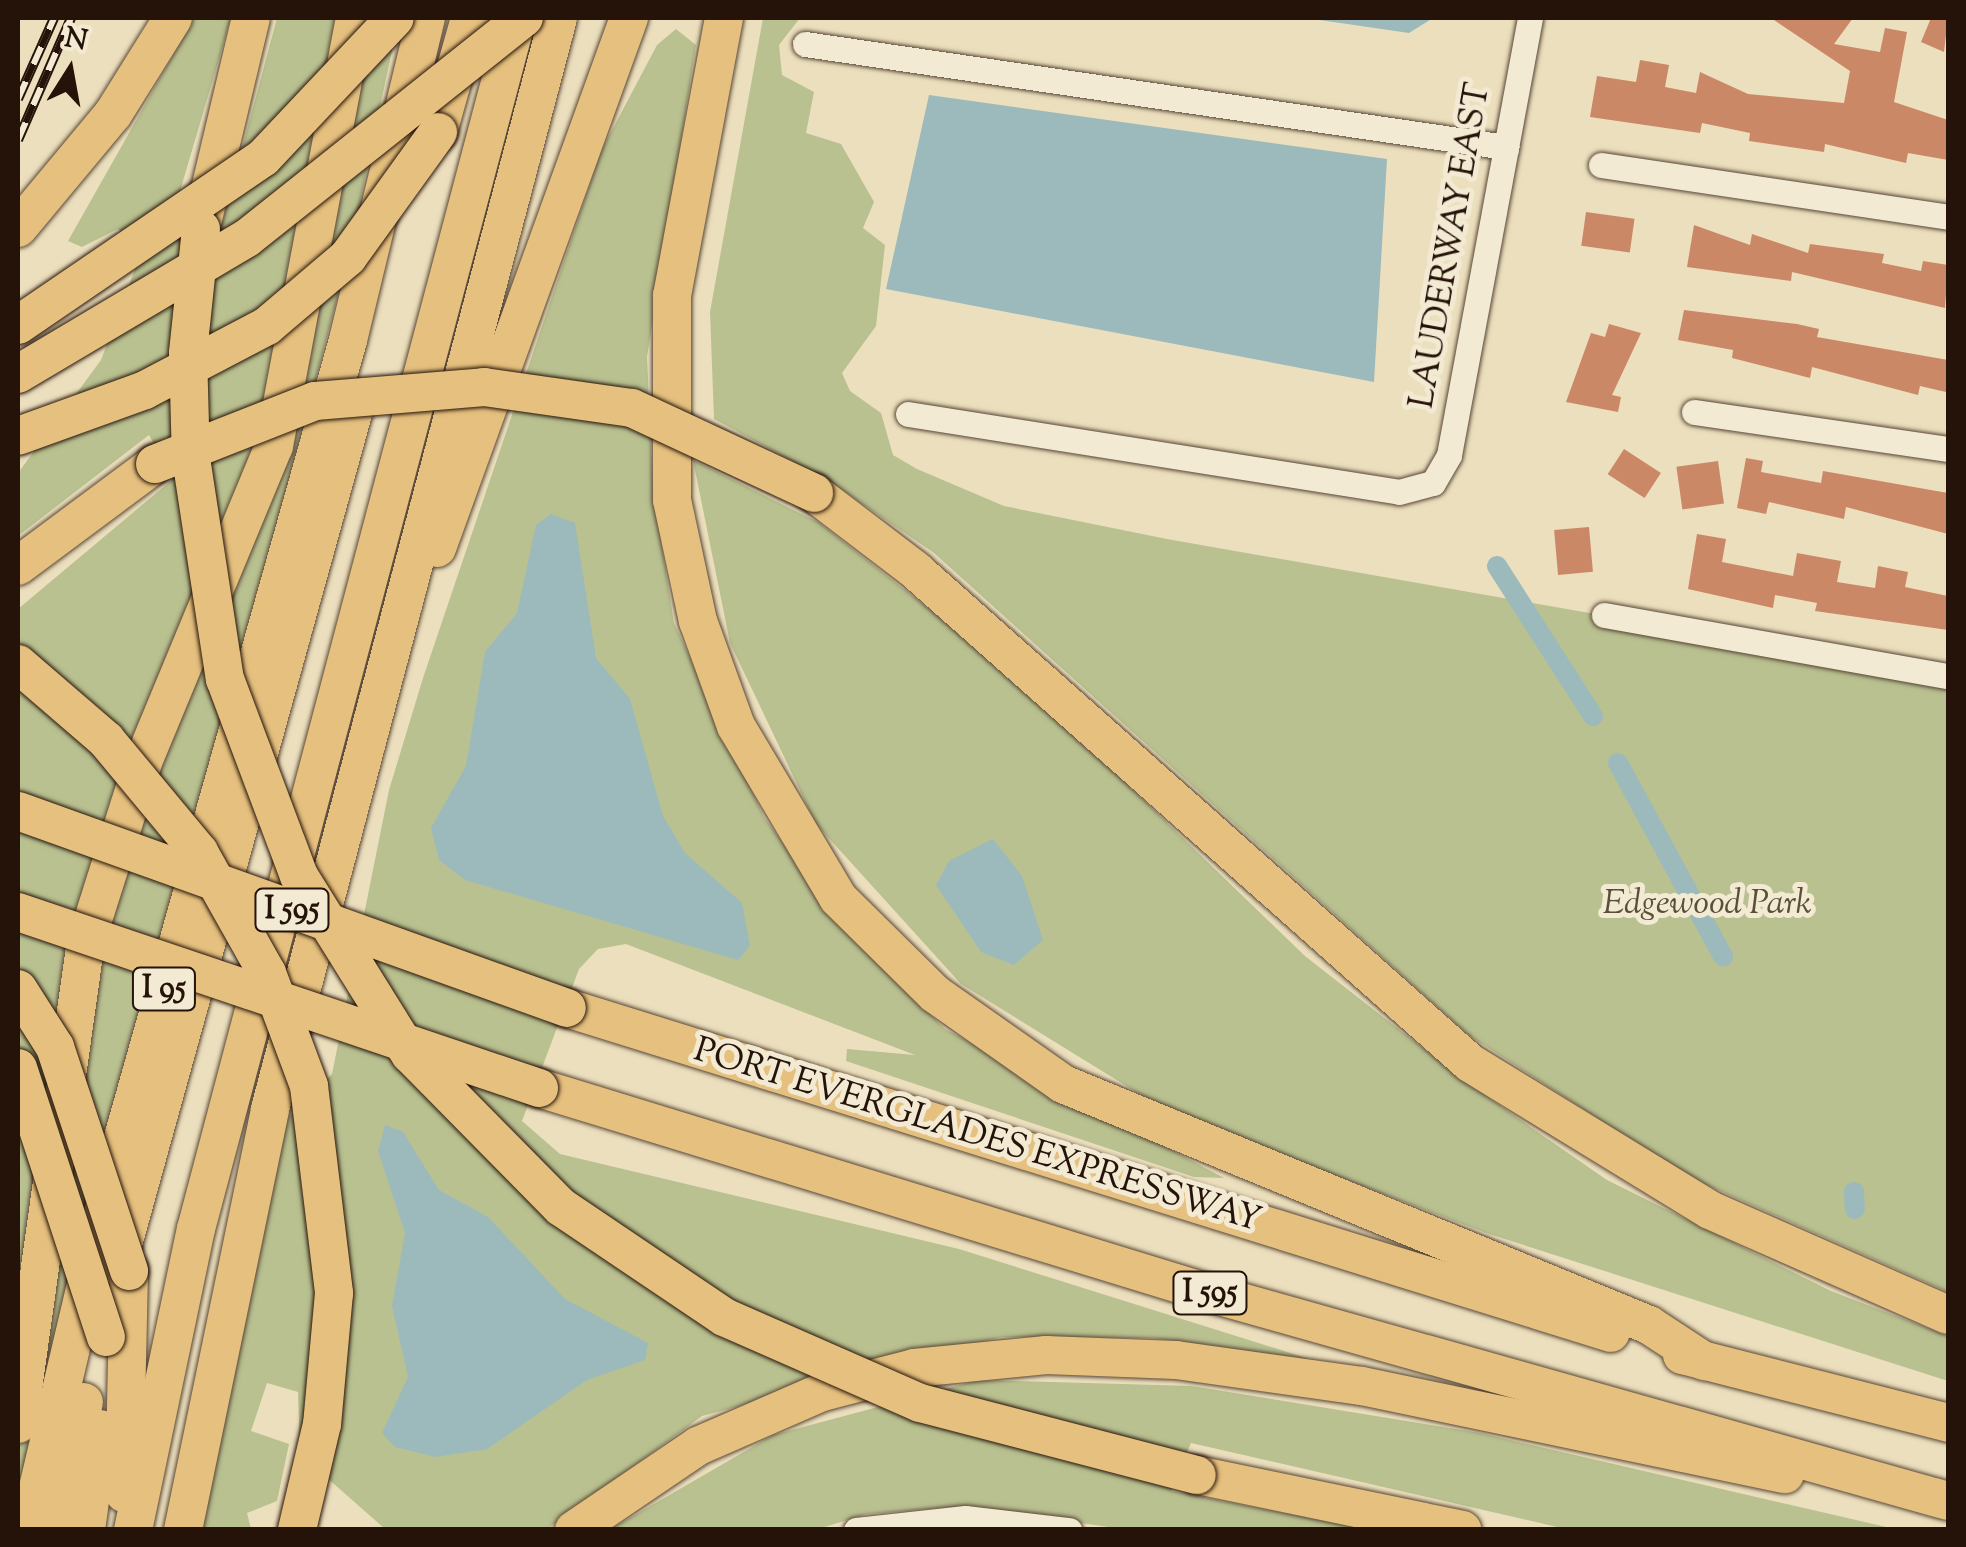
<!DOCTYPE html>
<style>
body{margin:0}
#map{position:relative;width:1966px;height:1547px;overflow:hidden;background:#ecdfbd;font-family:"Sorts Mill Goudy",serif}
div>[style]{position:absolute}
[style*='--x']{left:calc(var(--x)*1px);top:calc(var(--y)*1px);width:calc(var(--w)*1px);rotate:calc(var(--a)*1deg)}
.green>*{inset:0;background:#b9c190}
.water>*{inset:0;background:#9cbabb}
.canal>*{height:20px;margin:-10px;padding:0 10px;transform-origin:10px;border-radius:10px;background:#9cbabb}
.building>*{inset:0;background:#cb8867;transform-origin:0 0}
.roads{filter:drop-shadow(0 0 2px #574636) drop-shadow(0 0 2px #574636)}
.minor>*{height:25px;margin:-12.5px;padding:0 12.5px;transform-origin:12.5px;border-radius:12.5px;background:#f3ead4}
.highway>*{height:38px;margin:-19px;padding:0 19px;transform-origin:19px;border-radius:19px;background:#e6c07e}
.rail>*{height:10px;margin-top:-5px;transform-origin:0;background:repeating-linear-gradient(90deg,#f3ead4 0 19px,#251309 0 38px);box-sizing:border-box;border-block:2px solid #251309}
.bridges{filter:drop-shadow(0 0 2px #251309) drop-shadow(0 0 2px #251309)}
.highway-bridge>*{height:38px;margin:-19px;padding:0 19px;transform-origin:19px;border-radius:19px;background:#e6c07e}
span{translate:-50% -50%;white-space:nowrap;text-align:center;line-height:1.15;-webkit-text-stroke:10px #f3ead4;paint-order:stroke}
.shield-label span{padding:2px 8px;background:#f3ead4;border:2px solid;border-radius:8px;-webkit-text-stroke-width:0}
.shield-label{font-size:32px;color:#251309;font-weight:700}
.street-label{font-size:35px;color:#251309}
.park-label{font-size:35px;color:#595038;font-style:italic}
.frame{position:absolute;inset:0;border:20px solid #251309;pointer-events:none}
.north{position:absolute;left:20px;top:20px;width:100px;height:100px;-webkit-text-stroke:8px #f3ead4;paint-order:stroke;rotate:11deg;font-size:28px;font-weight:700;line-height:40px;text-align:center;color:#251309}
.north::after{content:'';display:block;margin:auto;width:35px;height:45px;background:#251309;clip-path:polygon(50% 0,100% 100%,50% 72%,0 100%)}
</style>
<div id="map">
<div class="green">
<i style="clip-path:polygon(194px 18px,231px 18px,173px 215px,223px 220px,277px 18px,399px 18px,348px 257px,18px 1506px,18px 609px,173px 479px,149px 435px,18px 536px,18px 473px,101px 360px,141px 253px,118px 229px,82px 247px,68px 241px)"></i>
<i style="clip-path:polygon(763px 18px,800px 18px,779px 45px,782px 75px,814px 92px,806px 133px,841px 144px,874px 202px,863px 228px,885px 245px,876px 326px,842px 373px,850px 391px,881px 413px,893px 455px,917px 469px,1004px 506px,1167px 539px,1948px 676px,1948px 1292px,1689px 1177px,1470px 1036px,934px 553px,826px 479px,714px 419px,710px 312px)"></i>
<i style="clip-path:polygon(676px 29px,696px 45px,647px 357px,653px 490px,674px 623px,764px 817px,852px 939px,945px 1029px,1224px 1178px,1194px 1177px,846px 1061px,847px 1049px,915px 1055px,626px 944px,598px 949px,579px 969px,522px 1121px,560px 1154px,959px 1249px,1319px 1362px,1153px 1338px,1001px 1337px,702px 1416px,546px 1530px,385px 1529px,300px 1454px,298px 1392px,267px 1383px,251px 1431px,289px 1444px,277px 1501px,247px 1513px,251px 1529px,189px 1530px,286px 1120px,332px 1074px,389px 790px,423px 678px,602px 149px,657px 45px)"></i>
<i style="clip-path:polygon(693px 460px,818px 522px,1015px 676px,1305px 956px,1470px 1085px,1607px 1180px,1831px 1291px,1948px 1336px,1948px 1381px,1486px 1233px,1167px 1111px,961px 984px,816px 824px,730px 643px)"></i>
<i style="clip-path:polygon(979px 1380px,1192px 1386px,1480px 1433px,1895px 1529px,1566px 1529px,1191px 1443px,1171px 1491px,1366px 1529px,1129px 1530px,965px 1506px,867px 1514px,818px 1529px,609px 1530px,773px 1435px)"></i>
</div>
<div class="water">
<i style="clip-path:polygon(1306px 18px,1433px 18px,1409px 33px)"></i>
<i style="clip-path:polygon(929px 95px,1387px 159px,1374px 382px,886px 289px)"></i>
<i style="clip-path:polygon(551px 514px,575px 523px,596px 658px,630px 699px,663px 816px,685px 853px,742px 903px,750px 946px,738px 960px,465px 880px,439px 860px,431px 828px,466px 766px,485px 652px,517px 613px,536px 525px)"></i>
<i style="clip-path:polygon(993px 839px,1022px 876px,1043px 940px,1014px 965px,981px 952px,936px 885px,949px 861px)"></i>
<i style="clip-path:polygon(385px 1125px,403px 1132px,439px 1190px,488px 1217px,565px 1299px,648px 1343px,645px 1360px,587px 1380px,487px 1449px,436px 1457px,395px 1447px,382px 1433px,408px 1377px,392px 1306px,405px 1233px,378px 1151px)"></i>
</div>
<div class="canal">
<i style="--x:1497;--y:566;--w:178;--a:57.4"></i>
<i style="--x:1618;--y:763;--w:220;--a:61.5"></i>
<i style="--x:1854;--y:1192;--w:17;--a:87"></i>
</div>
<div class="building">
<i style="clip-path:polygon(1771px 18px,1853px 18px,1834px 44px,1880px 52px,1885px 28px,1907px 32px,1894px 102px,1948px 120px,1948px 160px,1908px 153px,1906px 163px,1825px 144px,1824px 152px,1749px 141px,1750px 133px,1702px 123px,1700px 133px,1590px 117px,1597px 76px,1636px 82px,1640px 60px,1669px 65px,1665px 87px,1696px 93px,1700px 72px,1748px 94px,1844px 103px,1850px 71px)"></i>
<i style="clip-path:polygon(1931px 18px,1948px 18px,1944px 52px,1921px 42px)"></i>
<i style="left:1586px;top:212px;width:49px;height:34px;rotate:8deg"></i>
<i style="clip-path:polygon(1694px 225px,1750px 245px,1752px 234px,1808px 253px,1810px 244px,1884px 254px,1882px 263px,1921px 271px,1923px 261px,1948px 265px,1945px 308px,1792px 272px,1791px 281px,1687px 267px)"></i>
<i style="clip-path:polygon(1684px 310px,1797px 324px,1819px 329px,1817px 337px,1948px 360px,1946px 392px,1920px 386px,1918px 395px,1812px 367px,1810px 378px,1732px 358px,1733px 350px,1678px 340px)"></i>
<i style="clip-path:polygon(1609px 324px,1641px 333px,1612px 395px,1621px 397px,1618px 412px,1566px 402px,1591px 333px,1605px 337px)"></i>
<i style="left:1624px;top:449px;width:44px;height:30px;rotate:33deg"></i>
<i style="clip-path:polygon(1746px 458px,1763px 461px,1761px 472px,1821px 483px,1823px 471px,1948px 493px,1948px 534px,1846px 507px,1844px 519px,1769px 502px,1766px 514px,1737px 508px)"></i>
<i style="left:1718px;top:461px;width:43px;height:42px;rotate:82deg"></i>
<i style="left:1589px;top:527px;width:45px;height:35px;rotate:85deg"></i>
<i style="clip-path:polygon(1697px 534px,1726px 539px,1722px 562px,1793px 576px,1797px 553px,1841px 561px,1837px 582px,1875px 588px,1878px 566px,1908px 572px,1905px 587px,1948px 596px,1948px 630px,1815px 611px,1817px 603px,1775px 595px,1773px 608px,1688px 589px)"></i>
</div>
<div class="roads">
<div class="minor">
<i style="--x:805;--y:44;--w:709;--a:8.36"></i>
<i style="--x:1601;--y:165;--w:351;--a:8.5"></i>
<i style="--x:1694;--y:412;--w:257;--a:8.3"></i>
<i style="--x:908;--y:414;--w:497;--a:9"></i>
<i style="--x:1399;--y:492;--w:35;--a:-15"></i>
<i style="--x:1433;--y:483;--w:32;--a:-60"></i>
<i style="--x:1449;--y:455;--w:444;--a:-79.5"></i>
<i style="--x:1604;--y:615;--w:349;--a:10.1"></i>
<i style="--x:856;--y:1530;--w:110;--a:-6.3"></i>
<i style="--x:965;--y:1518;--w:105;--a:6.6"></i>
</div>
<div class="highway">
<i style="--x:724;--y:18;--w:282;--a:100.6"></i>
<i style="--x:672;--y:295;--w:205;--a:90"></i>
<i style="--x:672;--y:500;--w:124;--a:77.9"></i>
<i style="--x:698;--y:621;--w:112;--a:70.1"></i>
<i style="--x:736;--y:726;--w:200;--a:59.3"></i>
<i style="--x:838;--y:898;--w:136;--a:44.7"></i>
<i style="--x:935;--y:994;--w:156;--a:35.1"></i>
<i style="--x:1063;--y:1084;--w:634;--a:22.36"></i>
<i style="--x:1649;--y:1325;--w:66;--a:33.2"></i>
<i style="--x:438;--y:132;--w:118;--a:-74.3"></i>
<i style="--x:203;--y:219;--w:207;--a:-76.6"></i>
<i style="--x:18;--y:228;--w:148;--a:-50.2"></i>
<i style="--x:113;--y:114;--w:113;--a:-58"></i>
<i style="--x:814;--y:493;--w:127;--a:37.3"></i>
<i style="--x:915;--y:570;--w:742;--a:41.61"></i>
<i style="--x:1470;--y:1063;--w:281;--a:31.5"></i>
<i style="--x:1710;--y:1210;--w:260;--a:23.8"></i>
<i style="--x:437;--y:548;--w:564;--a:-70.09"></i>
<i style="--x:18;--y:566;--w:171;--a:-36.7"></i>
<i style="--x:567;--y:1008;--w:1093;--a:17.29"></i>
<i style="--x:539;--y:1088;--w:693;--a:17.02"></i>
<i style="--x:1202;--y:1291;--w:775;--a:15.72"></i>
<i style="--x:117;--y:1266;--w:885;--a:-74.53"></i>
<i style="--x:1682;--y:1355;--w:275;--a:14.3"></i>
<i style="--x:18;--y:1424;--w:484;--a:-82"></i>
<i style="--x:85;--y:945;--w:192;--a:-72.4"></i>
<i style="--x:143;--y:762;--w:342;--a:-67.5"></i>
<i style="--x:274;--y:446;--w:436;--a:-79.3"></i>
<i style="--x:1197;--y:1475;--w:271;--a:11.7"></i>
<i style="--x:124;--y:1493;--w:222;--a:-88.7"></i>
<i style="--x:28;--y:1530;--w:360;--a:-76.7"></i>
<i style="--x:111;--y:1180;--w:873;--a:-74.24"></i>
<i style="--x:348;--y:340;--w:331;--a:-76.4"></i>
<i style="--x:56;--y:1530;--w:131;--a:-77.7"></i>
<i style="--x:86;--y:1530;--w:102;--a:-82.1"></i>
<i style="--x:133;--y:1530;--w:308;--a:-78.2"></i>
<i style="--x:196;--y:1229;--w:1253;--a:-75.15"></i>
<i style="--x:183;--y:1530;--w:430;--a:-78.3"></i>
<i style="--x:270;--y:1109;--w:1128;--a:-75.21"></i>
<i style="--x:574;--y:1530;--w:150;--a:-34.1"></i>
<i style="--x:698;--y:1446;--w:135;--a:-23.5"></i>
<i style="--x:822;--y:1392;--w:95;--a:-14.6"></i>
<i style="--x:914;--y:1368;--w:133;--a:-5.6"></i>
<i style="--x:1046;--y:1355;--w:130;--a:2.2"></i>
<i style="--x:1176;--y:1360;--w:188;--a:8"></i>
<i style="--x:1362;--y:1386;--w:432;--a:11.8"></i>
</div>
</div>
<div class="rail">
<i style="--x:18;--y:99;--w:89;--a:-66"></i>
<i style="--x:18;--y:140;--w:133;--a:-66.5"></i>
</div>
<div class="bridges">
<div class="highway-bridge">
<i style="--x:201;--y:229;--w:125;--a:96"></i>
<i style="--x:188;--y:353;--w:105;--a:88.4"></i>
<i style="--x:191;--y:458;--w:224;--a:81.3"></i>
<i style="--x:225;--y:679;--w:210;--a:69.4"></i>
<i style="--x:299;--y:876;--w:210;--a:58.1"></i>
<i style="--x:410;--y:1054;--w:215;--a:45.4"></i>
<i style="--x:561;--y:1207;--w:197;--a:34"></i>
<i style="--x:724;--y:1317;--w:214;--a:23.7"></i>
<i style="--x:920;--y:1403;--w:286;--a:14.6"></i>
<i style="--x:18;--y:325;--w:297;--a:-34.3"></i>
<i style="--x:263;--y:158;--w:192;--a:-46.7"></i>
<i style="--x:18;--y:374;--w:266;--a:-30.7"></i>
<i style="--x:247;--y:238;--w:354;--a:-38.5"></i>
<i style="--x:18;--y:436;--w:135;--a:-19.9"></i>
<i style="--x:145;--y:390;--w:138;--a:-27.7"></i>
<i style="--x:267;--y:326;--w:106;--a:-40.4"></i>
<i style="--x:348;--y:257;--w:154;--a:-54.2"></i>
<i style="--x:155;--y:464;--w:172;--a:-21.5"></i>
<i style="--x:315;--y:401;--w:170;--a:-4.7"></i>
<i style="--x:484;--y:387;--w:149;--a:8.1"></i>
<i style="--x:632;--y:408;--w:201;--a:25"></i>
<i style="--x:18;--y:664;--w:116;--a:40.8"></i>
<i style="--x:106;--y:740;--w:146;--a:50.3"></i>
<i style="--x:199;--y:852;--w:139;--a:60.7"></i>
<i style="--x:267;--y:973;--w:121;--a:69.6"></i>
<i style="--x:309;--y:1086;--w:209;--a:83.1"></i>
<i style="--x:334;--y:1293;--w:132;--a:95.2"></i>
<i style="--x:322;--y:1424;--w:109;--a:103.3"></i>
<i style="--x:18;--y:811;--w:583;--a:19.74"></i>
<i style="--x:18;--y:912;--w:550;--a:18.67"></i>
<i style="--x:18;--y:989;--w:69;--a:57.5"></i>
<i style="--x:55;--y:1047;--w:236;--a:71.7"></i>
<i style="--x:18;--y:1068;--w:283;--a:71.9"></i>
</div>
</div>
<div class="shield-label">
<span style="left:292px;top:910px">I 595</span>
<span style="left:164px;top:989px">I 95</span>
<span style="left:1210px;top:1293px">I 595</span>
</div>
<div class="street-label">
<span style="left:1452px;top:246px;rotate:-80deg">LAUDERWAY EAST</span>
<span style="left:977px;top:1137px;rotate:17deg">PORT EVERGLADES EXPRESSWAY</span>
</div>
<div class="park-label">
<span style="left:1707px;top:905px">Edgewood Park</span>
</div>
<div class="frame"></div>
<div class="north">N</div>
</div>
